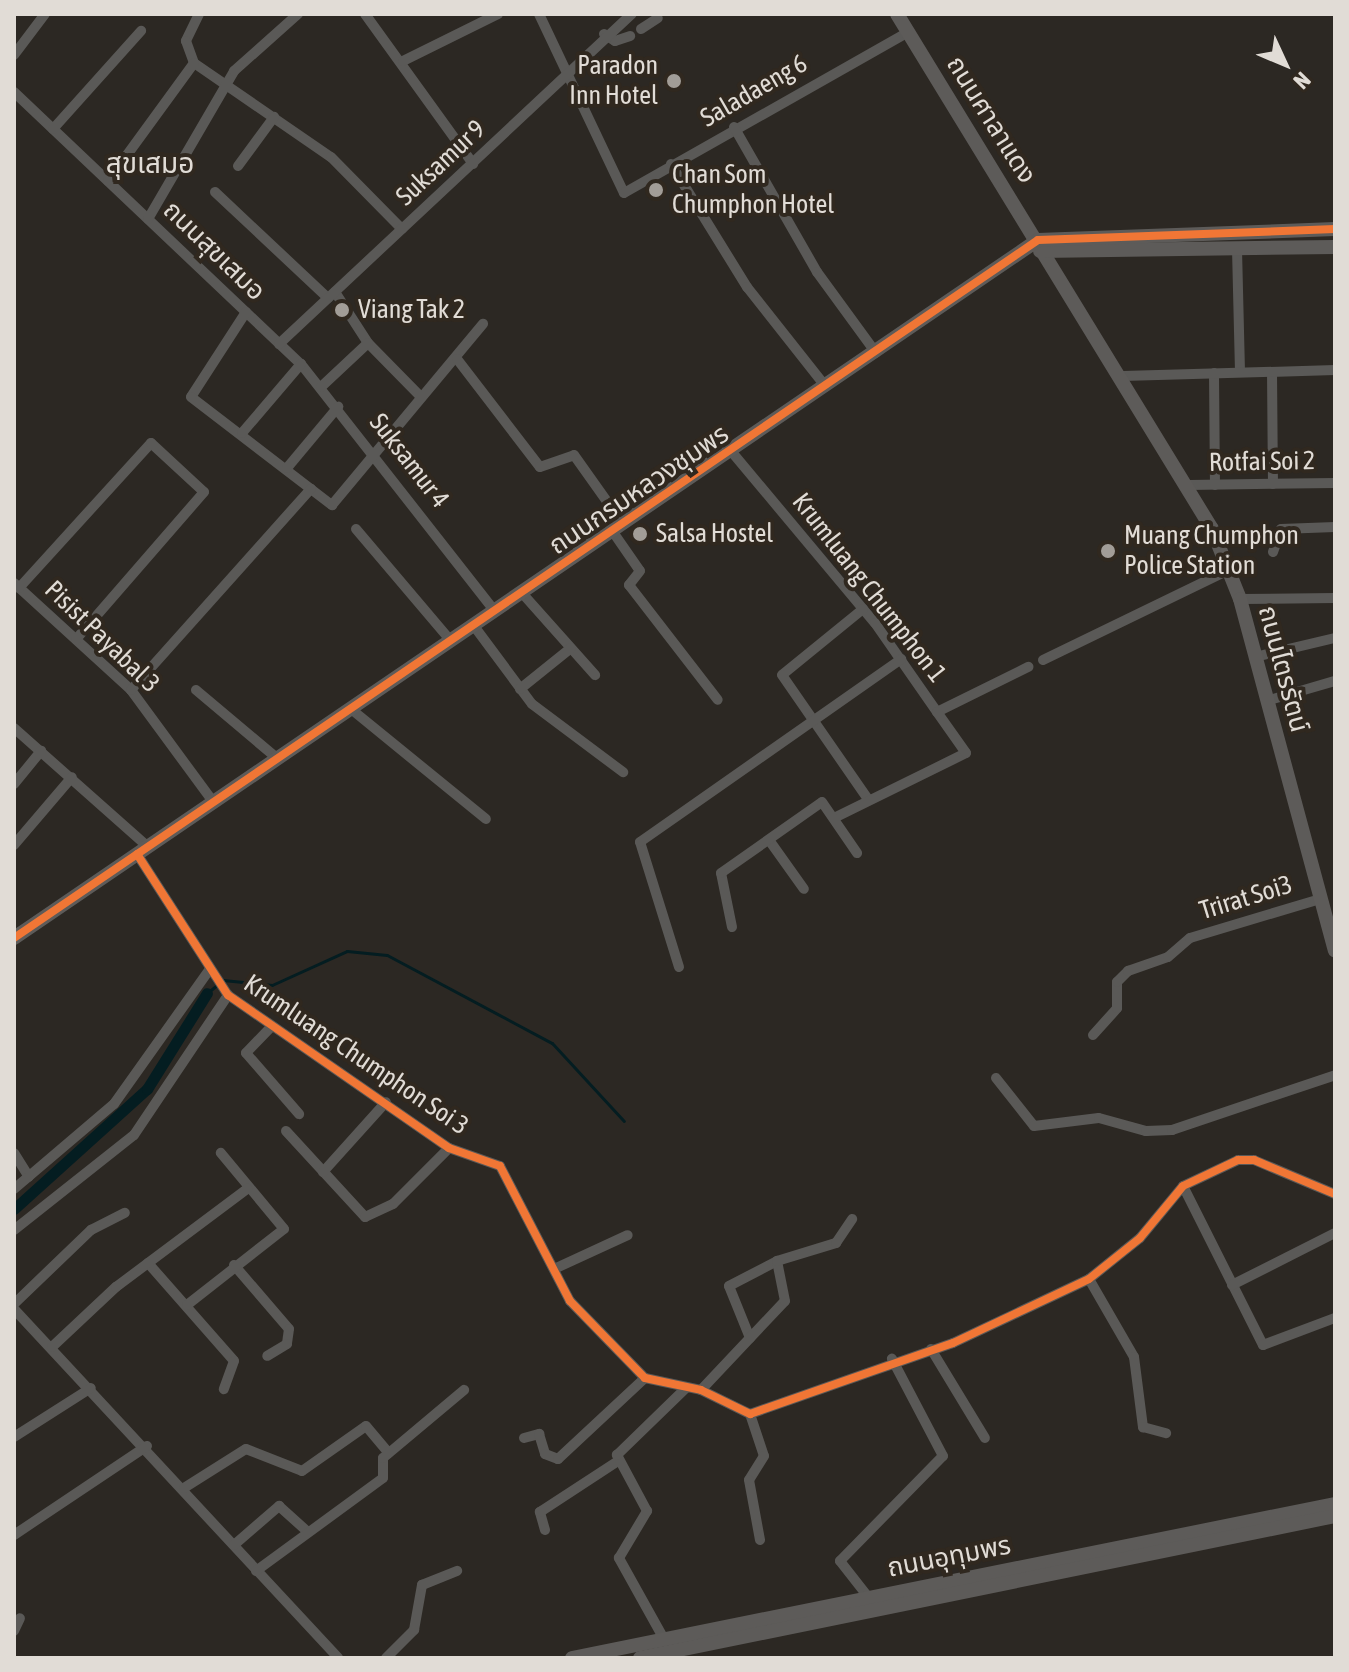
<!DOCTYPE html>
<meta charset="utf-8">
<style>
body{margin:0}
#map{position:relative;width:1349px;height:1672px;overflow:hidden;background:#2c2823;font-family:"Asap Condensed","Noto Sans Thai",sans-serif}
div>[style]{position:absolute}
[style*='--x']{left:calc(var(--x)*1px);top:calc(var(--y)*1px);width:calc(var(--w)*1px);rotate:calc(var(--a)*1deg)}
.stream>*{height:3px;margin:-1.5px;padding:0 1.5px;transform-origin:1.5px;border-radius:1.5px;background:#041d21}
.canal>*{height:11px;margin:-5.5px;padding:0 5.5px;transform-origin:5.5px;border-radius:5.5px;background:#041d21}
.street>*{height:10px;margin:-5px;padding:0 5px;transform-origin:5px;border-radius:5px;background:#5a5957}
.secondary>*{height:14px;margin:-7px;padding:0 7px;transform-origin:7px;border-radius:7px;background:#5d5b59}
.cycleway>*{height:8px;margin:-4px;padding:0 4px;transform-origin:4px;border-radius:4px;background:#f07635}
.dots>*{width:22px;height:22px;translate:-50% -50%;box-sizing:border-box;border:4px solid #30281f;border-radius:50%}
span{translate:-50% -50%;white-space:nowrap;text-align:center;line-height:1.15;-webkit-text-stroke:8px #30281f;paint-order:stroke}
.poi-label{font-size:26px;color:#e1dcd6}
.right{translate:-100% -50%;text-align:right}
.left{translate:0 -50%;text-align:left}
.street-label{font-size:26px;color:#e1dcd6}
.neighbourhood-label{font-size:28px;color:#e1dcd6}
.frame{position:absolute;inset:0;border:16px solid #e1dcd6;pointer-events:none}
.north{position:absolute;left:1245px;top:24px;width:80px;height:80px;-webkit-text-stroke:6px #30281f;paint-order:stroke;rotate:134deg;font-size:22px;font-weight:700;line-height:32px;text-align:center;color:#e1dcd6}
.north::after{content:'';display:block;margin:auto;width:28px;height:36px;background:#e1dcd6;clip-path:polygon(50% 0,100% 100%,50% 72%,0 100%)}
</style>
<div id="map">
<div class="stream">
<i style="--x:223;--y:980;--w:49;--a:5.8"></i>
<i style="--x:272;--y:985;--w:82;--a:-24.4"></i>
<i style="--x:347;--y:951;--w:40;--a:5.7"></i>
<i style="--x:387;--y:955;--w:187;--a:28.1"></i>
<i style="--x:552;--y:1043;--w:106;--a:47.3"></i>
<i style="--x:207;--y:993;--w:13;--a:-39"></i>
</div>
<div class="canal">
<i style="--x:14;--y:1209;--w:179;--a:-42.1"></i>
<i style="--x:147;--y:1089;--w:113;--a:-58"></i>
</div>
<div class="street">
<i style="--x:199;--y:14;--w:30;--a:116"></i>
<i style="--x:186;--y:41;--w:23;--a:70"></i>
<i style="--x:194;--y:63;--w:166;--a:34.5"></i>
<i style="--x:331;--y:157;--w:101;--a:45.4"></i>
<i style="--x:365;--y:14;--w:185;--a:54.2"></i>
<i style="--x:539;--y:14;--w:198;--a:64.6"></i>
<i style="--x:624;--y:193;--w:326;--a:-29.5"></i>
<i style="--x:641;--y:29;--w:20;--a:-33"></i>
<i style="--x:604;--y:34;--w:13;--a:32"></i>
<i style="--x:615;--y:41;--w:16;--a:-18"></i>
<i style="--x:14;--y:55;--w:51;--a:-52.9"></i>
<i style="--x:403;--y:61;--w:106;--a:-26.3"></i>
<i style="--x:14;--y:92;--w:395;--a:43.5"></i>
<i style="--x:301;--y:364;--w:314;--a:51.9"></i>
<i style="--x:734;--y:127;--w:167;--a:60.2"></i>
<i style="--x:817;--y:272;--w:100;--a:53.9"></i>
<i style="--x:53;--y:129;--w:132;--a:-48.1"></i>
<i style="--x:671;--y:164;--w:145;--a:58.3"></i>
<i style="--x:747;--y:287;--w:127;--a:51.7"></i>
<i style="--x:238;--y:166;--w:61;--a:-53.7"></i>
<i style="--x:108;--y:181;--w:146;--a:-53.9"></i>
<i style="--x:215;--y:192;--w:155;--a:43.2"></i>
<i style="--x:148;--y:219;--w:171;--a:-59.8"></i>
<i style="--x:234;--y:71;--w:86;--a:-41.7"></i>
<i style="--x:1237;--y:249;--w:123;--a:88.6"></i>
<i style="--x:335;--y:292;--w:61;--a:57.1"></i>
<i style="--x:368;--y:343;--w:76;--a:45.5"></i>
<i style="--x:246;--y:312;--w:101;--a:122.9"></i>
<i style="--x:191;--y:397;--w:178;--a:37.5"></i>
<i style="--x:332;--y:505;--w:236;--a:-50.2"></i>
<i style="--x:279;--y:344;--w:483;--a:-43.1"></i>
<i style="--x:457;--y:359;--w:136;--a:52.5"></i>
<i style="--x:540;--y:467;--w:36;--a:-19"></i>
<i style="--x:574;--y:455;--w:85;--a:54.6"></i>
<i style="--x:1272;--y:372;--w:112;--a:89.5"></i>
<i style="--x:1214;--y:373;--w:112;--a:89.5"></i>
<i style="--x:1123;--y:376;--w:212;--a:-1.6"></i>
<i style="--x:321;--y:387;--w:64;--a:-43.1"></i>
<i style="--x:242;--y:433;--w:91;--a:-49.5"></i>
<i style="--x:731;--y:451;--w:224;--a:50.1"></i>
<i style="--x:875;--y:623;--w:108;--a:55.1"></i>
<i style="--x:937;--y:712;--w:102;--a:-26.3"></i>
<i style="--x:287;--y:468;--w:80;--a:-50.1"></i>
<i style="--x:1189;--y:485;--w:146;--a:-0.8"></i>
<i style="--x:356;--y:529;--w:147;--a:49.7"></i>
<i style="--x:613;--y:532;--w:47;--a:55.3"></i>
<i style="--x:640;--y:571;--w:18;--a:128"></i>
<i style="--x:629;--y:585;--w:145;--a:52.3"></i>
<i style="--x:1273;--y:552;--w:24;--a:-71"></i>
<i style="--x:1281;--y:529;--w:54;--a:-2.1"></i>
<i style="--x:14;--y:583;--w:159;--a:42.4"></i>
<i style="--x:131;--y:690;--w:140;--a:53.7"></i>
<i style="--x:19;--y:588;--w:196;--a:-47.7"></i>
<i style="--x:151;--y:443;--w:72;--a:42.8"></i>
<i style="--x:204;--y:492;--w:195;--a:131"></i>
<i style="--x:522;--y:593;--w:110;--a:48.3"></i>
<i style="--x:1240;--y:599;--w:95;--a:-0.6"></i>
<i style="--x:863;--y:609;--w:104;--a:140.8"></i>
<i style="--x:782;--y:675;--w:151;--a:55.3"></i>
<i style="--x:474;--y:626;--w:97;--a:53.4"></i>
<i style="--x:532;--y:704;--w:114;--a:36.8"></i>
<i style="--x:1255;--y:657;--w:82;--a:-13.4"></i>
<i style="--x:1043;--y:660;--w:208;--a:-25.9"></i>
<i style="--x:520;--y:689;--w:65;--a:-38.8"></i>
<i style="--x:131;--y:690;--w:270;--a:-48.2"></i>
<i style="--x:196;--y:690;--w:107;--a:40.1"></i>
<i style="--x:1266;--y:701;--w:72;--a:-16.2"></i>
<i style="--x:351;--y:709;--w:174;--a:39.2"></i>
<i style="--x:14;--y:728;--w:179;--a:41.6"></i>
<i style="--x:14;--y:784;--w:43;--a:-50.7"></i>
<i style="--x:834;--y:818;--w:147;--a:-26.2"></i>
<i style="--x:966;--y:753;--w:50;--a:-125.3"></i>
<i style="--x:769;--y:840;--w:60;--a:54.5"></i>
<i style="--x:14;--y:845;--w:89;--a:-49.5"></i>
<i style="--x:137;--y:854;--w:168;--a:57.2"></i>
<i style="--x:228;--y:995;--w:269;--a:34.7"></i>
<i style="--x:449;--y:1148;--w:54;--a:19.4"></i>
<i style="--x:500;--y:1166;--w:152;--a:62.6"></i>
<i style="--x:570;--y:1301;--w:107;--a:45.8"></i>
<i style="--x:645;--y:1378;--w:57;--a:12.1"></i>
<i style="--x:701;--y:1390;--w:55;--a:26.1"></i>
<i style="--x:750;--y:1414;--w:215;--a:-19.3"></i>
<i style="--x:953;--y:1343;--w:150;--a:-25.2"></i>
<i style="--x:1089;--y:1279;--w:65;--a:-38.8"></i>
<i style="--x:1140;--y:1238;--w:67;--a:-50.4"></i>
<i style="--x:1183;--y:1186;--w:61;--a:-25.3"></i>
<i style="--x:1238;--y:1160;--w:16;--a:0"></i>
<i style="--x:1254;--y:1160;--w:88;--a:22.8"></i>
<i style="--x:732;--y:927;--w:55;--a:-101.5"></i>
<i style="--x:721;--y:873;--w:123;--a:-35.1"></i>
<i style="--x:822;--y:802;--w:62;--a:55.5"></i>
<i style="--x:679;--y:967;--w:131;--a:-107.3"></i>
<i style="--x:640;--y:842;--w:319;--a:-35"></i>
<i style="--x:271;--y:1027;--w:36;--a:134"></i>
<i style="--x:246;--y:1053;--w:81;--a:49"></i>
<i style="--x:1093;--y:1035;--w:36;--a:-48"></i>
<i style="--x:1117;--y:1008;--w:26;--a:-90"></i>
<i style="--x:1117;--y:982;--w:16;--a:-45"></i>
<i style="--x:1128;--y:971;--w:42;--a:-19.3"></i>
<i style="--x:1168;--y:957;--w:29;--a:-41"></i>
<i style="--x:1190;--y:938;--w:136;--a:-16.7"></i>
<i style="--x:996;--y:1078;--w:61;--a:51.6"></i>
<i style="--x:1034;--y:1126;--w:65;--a:-7"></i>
<i style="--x:1099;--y:1118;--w:49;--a:15.5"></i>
<i style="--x:1146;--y:1131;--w:26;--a:-2"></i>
<i style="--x:1172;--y:1130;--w:172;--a:-18.6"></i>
<i style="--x:286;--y:1131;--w:117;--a:47.4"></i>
<i style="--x:365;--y:1217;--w:31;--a:-25"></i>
<i style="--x:393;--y:1204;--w:79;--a:-45"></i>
<i style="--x:14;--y:1153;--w:28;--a:58"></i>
<i style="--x:323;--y:1172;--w:94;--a:-48"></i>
<i style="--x:1183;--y:1186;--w:178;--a:63.3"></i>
<i style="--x:1263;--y:1345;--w:77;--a:-20.6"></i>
<i style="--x:14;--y:1189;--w:131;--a:-40.4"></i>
<i style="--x:114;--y:1104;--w:166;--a:-54.6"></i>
<i style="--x:14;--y:1230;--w:153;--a:-38.4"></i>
<i style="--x:134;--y:1135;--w:169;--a:-56.1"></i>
<i style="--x:148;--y:1263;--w:130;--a:48.7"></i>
<i style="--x:234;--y:1361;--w:30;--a:110"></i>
<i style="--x:234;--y:1265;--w:84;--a:49.3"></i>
<i style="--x:289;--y:1329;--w:15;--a:98"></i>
<i style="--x:287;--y:1344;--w:23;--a:149"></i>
<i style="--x:554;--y:1269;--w:81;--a:-24.7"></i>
<i style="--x:1089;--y:1279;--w:90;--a:60"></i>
<i style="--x:1134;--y:1357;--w:71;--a:82.7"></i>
<i style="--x:1143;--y:1427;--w:24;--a:15"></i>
<i style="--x:1232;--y:1285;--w:115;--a:-26.8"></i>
<i style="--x:14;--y:1304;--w:107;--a:-43.9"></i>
<i style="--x:91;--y:1230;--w:38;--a:-27"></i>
<i style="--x:187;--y:1305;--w:123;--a:-38.1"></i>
<i style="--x:284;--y:1229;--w:99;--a:-129.7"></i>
<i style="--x:14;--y:1309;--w:476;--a:47.1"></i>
<i style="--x:750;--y:1338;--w:56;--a:-112"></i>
<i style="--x:729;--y:1286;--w:54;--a:-27.5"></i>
<i style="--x:52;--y:1347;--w:88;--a:-43.2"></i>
<i style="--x:116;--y:1287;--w:164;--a:-36.8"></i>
<i style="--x:931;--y:1349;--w:104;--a:58.8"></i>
<i style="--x:701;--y:1390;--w:122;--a:-46.7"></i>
<i style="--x:785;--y:1301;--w:41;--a:-101.3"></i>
<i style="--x:777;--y:1261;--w:62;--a:-17"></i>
<i style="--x:836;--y:1243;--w:29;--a:-56"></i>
<i style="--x:750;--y:1414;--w:44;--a:71.6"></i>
<i style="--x:764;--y:1456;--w:28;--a:122"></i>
<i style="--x:749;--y:1480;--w:61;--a:79.6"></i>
<i style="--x:14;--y:1437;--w:91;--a:-32.5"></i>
<i style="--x:524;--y:1438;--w:16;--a:-15"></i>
<i style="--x:539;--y:1434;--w:21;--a:73"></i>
<i style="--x:545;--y:1454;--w:14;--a:21"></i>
<i style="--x:558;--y:1459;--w:119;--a:-43"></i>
<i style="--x:184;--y:1488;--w:73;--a:-32.2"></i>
<i style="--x:246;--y:1449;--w:60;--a:21.4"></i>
<i style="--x:302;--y:1471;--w:78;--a:-35.1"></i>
<i style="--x:366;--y:1426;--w:35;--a:50"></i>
<i style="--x:545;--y:1530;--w:19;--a:-106"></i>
<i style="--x:540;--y:1512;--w:93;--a:-33.2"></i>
<i style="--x:14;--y:1535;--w:160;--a:-33.8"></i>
<i style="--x:234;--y:1545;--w:60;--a:-40.9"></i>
<i style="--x:279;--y:1506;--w:39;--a:42"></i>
<i style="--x:256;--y:1571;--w:157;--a:-36.2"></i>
<i style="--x:383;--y:1478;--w:20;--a:-90"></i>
<i style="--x:383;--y:1458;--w:106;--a:-40"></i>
<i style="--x:869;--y:1598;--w:47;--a:-128.1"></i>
<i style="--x:840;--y:1561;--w:147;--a:-45.6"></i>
<i style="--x:943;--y:1456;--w:110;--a:-117.7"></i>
<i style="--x:14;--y:1631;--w:14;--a:-65"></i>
<i style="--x:664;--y:1639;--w:93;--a:-119.1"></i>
<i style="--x:619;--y:1558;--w:55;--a:-59.2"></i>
<i style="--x:647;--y:1511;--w:64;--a:-118.2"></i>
<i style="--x:617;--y:1455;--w:96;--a:-44.2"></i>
<i style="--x:386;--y:1658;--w:40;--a:-45"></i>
<i style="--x:414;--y:1630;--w:46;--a:-79.9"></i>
<i style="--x:422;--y:1585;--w:38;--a:-22"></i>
</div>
<div class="secondary">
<i style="--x:897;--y:14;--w:604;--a:58.55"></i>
<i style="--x:1212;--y:529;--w:75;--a:68.2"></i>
<i style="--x:1240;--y:599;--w:364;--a:74.9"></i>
<i style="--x:1040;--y:251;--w:295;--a:-0.8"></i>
<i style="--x:14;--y:938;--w:1239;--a:-34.28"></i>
<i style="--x:1038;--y:240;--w:297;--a:-2.1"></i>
<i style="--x:572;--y:1658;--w:778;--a:-11.41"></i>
<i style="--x:640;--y:1658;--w:709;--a:-11.55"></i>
</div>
<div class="cycleway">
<i style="--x:137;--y:854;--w:168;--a:57.2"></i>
<i style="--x:228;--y:995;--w:269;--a:34.7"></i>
<i style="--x:449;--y:1148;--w:54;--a:19.4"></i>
<i style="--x:500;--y:1166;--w:152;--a:62.6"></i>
<i style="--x:570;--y:1301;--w:107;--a:45.8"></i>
<i style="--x:645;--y:1378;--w:57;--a:12.1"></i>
<i style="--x:701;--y:1390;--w:55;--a:26.1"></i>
<i style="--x:750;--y:1414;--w:215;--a:-19.3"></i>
<i style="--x:953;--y:1343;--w:150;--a:-25.2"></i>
<i style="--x:1089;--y:1279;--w:65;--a:-38.8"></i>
<i style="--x:1140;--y:1238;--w:67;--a:-50.4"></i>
<i style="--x:1183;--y:1186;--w:61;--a:-25.3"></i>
<i style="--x:1238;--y:1160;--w:16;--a:0"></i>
<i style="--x:1254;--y:1160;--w:88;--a:22.8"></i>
<i style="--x:14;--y:938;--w:1239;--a:-34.28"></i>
<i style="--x:1038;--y:240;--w:297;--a:-2.1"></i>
</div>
<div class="dots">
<i style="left:674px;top:81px;background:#a29d97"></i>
<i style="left:656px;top:190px;background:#a29d97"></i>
<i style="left:342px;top:310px;background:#a29d97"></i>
<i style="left:640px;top:534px;background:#a29d97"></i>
<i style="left:1108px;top:551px;background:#a29d97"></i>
</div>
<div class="poi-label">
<span class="right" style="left:658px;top:81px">Paradon<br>Inn Hotel</span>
<span class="left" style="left:672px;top:190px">Chan Som<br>Chumphon Hotel</span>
<span class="left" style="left:358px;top:310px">Viang Tak 2</span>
<span class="left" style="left:656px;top:534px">Salsa Hostel</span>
<span class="left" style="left:1124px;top:551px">Muang Chumphon<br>Police Station</span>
</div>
<div class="street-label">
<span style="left:754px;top:91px;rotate:-30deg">Saladaeng 6</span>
<span style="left:991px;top:120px;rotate:58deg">ถนนศาลาแดง</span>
<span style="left:441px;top:163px;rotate:-43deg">Suksamur 9</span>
<span style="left:214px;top:251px;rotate:44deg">ถนนสุขเสมอ</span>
<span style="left:409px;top:461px;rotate:52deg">Suksamur 4</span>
<span style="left:1262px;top:462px;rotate:-1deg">Rotfai Soi 2</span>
<span style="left:639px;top:490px;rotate:-34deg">ถนนกรมหลวงชุมพร</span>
<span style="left:869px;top:588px;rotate:52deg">Krumluang Chumphon 1</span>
<span style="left:102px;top:637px;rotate:44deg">Pisist Payabal 3</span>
<span style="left:1283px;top:669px;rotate:75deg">ถนนไตรรัตน์</span>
<span style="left:1246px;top:898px;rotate:-17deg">Trirat Soi3</span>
<span style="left:356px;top:1055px;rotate:34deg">Krumluang Chumphon Soi 3</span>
<span style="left:949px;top:1557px;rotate:-11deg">ถนนอุทุมพร</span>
</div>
<div class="neighbourhood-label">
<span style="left:150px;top:163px">สุขเสมอ</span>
</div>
<div class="frame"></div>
<div class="north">N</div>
</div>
